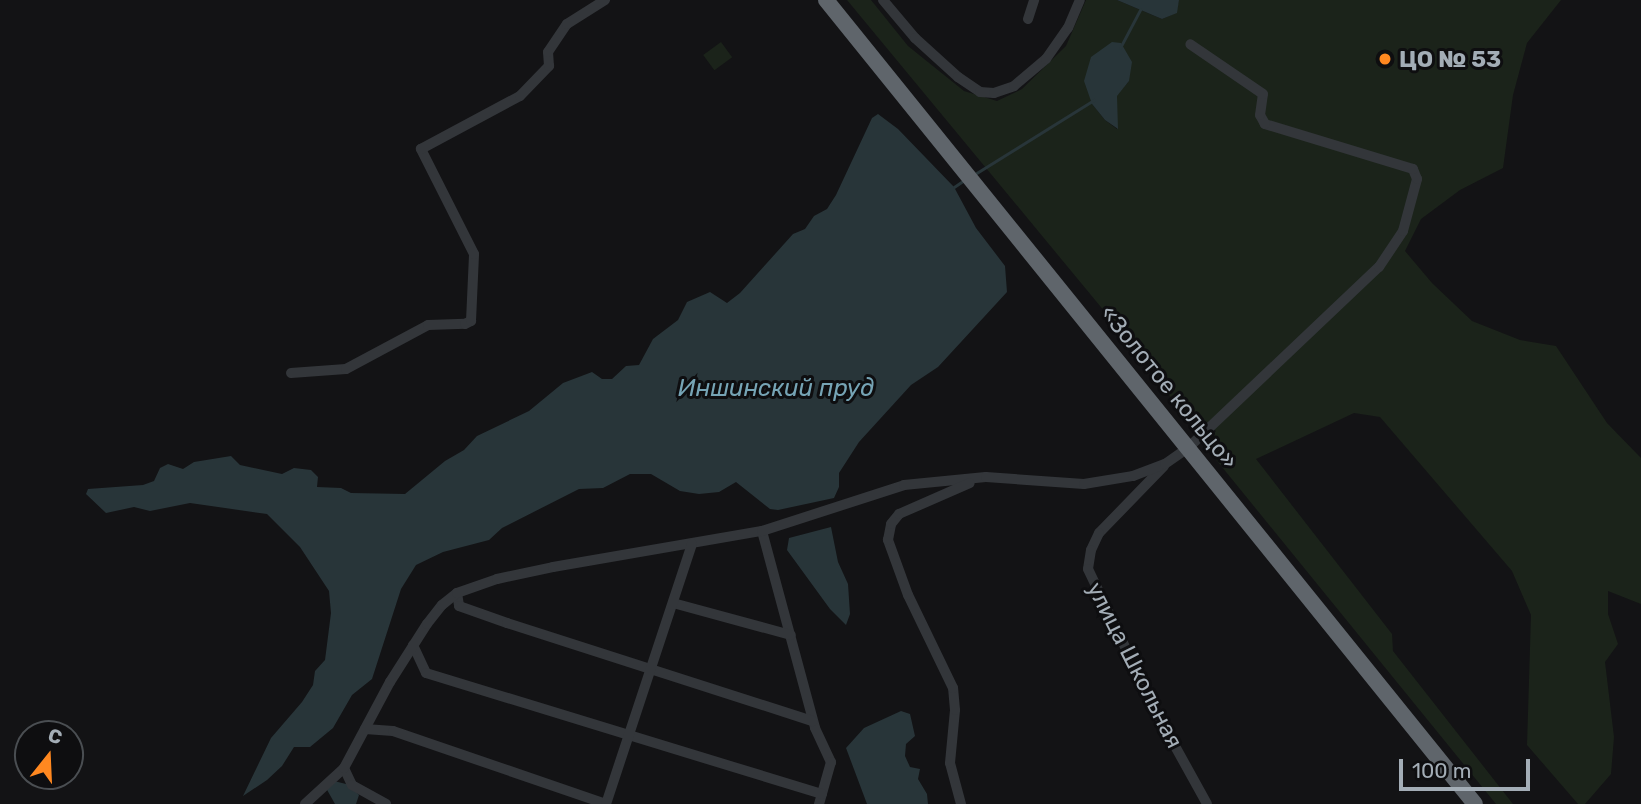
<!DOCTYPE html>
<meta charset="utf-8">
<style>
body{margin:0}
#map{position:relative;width:1641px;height:804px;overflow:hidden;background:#131315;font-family:Rubik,sans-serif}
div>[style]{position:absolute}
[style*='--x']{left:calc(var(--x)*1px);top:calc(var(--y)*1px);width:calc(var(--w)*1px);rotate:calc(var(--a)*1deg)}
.green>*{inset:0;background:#1b231a;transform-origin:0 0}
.water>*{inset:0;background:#283539}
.stream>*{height:2.5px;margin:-1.25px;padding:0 1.25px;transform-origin:1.25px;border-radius:1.25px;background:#283539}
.minor>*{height:10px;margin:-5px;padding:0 5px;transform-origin:5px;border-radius:5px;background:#33363a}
.highway>*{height:16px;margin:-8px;padding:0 8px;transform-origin:8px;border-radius:8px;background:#5f656b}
.dots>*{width:19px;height:19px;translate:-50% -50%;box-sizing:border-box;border:4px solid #0e0e10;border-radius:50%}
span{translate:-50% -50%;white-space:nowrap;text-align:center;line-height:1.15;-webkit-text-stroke:6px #0e0e10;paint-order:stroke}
.poi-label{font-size:23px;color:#a3adb6;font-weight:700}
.left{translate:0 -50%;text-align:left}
.street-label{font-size:23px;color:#a3adb6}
.water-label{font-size:24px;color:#76a4b5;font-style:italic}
.north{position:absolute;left:14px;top:720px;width:70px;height:70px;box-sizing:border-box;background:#0e0e10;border:2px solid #4a4e52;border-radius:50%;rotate:18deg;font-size:19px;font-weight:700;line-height:28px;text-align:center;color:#a3adb6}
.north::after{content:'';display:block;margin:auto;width:24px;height:32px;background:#ff8820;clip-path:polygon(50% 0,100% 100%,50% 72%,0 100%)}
.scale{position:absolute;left:1399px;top:759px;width:131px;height:32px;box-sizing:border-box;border:4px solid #a3adb6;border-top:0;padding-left:9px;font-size:21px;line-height:24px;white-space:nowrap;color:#a3adb6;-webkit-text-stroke:5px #0e0e10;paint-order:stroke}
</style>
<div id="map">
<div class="green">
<i style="clip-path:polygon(evenodd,847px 0,871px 0,908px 46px,964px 91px,997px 101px,1022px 89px,1066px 46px,1086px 0,1117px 0,1162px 19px,1176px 13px,1179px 0,1561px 0,1527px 43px,1513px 95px,1503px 168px,1460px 190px,1421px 219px,1405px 251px,1432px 283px,1472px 321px,1520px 340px,1556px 346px,1607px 423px,1641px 458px,1641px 604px,1608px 591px,1608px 614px,1618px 644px,1605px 662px,1614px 737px,1611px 774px,1585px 804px,1578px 804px,1527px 745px,1531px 615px,1512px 571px,1380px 417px,1354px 413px,1256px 459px,1392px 634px,1393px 651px,1513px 804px,1496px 804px,1209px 451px,1209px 439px,1216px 431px,1205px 421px,1196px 424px,1187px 421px,1148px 364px,847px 0,1129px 81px,1117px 95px,1117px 129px,1105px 120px,1092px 104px,1129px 81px)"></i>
<i style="left:721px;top:42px;width:19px;height:22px;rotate:54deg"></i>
</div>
<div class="water">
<i style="clip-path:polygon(1117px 0,1179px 0,1177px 13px,1162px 19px)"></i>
<i style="clip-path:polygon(1112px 42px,1121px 43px,1132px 62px,1129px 81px,1117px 96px,1118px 129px,1105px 120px,1092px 104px,1084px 81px,1091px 57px)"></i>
<i style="clip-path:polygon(878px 114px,898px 129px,954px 187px,976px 228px,1005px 266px,1007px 292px,938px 367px,911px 385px,859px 442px,839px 473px,839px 487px,834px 498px,778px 510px,770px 509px,736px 482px,719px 492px,699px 494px,680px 491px,651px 474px,630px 474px,603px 488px,579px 489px,502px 528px,489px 540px,443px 552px,416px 565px,401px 589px,372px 679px,352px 695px,333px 728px,310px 747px,294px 747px,282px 766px,267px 780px,243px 796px,271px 738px,302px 702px,313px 685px,315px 671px,325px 660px,331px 613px,329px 591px,300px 547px,267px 514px,190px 503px,150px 511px,134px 507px,106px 513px,86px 494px,88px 489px,143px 485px,154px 481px,160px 468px,168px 464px,183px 469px,194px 462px,231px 456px,240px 465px,282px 474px,294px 468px,311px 470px,318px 477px,317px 487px,341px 488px,351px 493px,405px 494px,445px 461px,464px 450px,477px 436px,529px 411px,563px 383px,592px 372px,602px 379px,612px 379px,626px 366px,639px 365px,653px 339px,678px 320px,687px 302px,710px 292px,727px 303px,740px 293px,793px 234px,805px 229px,814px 216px,827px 209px,836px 195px,872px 118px)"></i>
<i style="clip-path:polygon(831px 527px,838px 562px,848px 584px,850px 614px,846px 625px,830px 609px,787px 550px,789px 538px)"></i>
<i style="clip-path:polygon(901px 711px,910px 714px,915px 736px,906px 744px,905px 756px,910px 767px,920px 769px,918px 779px,927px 794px,928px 804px,867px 804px,846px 748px,864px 728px)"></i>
<i style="clip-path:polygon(334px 781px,350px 785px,359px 795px,356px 804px,335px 804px,326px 788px)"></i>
</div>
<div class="stream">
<i style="--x:1120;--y:48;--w:43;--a:-62.2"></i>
<i style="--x:975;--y:174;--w:140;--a:-31.9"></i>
<i style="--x:954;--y:187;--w:11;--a:-34"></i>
</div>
<div class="minor">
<i style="--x:883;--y:0;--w:50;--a:49.9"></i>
<i style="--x:915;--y:38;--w:58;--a:42.2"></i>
<i style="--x:958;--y:77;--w:27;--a:34"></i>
<i style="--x:980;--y:92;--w:14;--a:4"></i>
<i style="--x:994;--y:93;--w:21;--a:-19"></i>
<i style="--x:1014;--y:86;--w:42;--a:-40.2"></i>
<i style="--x:1046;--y:59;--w:38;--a:-55"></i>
<i style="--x:1068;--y:28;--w:30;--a:-67"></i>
<i style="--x:1028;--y:19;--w:20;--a:-72"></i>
<i style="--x:291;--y:373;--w:55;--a:-4.2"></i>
<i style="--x:346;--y:369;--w:93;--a:-28.2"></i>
<i style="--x:428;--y:325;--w:37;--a:-2"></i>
<i style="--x:465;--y:324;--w:7;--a:-27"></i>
<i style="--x:471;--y:321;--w:67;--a:-87.4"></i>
<i style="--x:474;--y:254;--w:118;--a:-116.8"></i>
<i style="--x:421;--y:149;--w:112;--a:-28.2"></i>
<i style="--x:520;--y:96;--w:42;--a:-46"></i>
<i style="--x:549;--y:66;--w:14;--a:-94"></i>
<i style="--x:548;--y:52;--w:34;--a:-56"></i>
<i style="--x:567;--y:24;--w:45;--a:-32.3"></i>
<i style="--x:1164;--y:466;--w:93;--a:134.1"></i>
<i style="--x:1099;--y:533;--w:19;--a:115"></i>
<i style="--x:1091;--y:550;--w:19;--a:99"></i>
<i style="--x:1088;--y:569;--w:156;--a:64.6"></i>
<i style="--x:1155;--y:710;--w:107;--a:61"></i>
<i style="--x:762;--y:531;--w:204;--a:74.9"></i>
<i style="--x:815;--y:728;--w:38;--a:65"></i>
<i style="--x:831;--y:762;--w:44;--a:105.9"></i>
<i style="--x:457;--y:593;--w:13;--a:81"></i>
<i style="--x:459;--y:606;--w:51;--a:19.5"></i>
<i style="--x:507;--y:623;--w:321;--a:17.8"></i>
<i style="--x:673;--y:603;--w:122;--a:15.2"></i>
<i style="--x:413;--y:645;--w:31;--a:65"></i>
<i style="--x:426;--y:673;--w:414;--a:17"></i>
<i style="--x:365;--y:729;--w:28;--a:4"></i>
<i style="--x:393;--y:731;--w:225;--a:18.9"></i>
<i style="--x:344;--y:768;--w:19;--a:65"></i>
<i style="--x:352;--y:785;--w:39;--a:29"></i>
<i style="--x:305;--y:804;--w:53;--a:-42.7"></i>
<i style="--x:344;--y:768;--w:98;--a:-61.9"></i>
<i style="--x:390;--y:682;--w:69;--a:-57.5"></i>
<i style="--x:427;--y:624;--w:24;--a:-52"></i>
<i style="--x:442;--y:605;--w:19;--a:-39"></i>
<i style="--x:457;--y:593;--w:42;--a:-19.3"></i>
<i style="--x:497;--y:579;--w:57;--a:-12.1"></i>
<i style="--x:553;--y:567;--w:212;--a:-9.8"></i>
<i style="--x:762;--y:531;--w:149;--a:-17.9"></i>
<i style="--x:904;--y:485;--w:82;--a:-5.6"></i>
<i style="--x:986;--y:477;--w:98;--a:4.1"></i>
<i style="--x:1084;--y:484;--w:50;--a:-9.3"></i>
<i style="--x:1133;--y:476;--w:34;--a:-21"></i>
<i style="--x:1165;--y:464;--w:29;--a:-35"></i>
<i style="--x:1189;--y:447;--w:262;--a:-43.5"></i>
<i style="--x:1379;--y:267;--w:43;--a:-56.3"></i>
<i style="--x:1403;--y:231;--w:54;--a:-74.9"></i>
<i style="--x:1417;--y:179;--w:11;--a:-112"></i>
<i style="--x:1413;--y:169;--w:155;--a:-163.1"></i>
<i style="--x:1265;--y:124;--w:10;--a:-119"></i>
<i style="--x:1260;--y:115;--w:21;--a:-82"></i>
<i style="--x:1263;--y:94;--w:88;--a:-145.6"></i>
<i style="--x:606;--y:804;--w:274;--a:-71.7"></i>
<i style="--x:961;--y:804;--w:42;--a:-105"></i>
<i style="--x:950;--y:763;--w:53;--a:-84.6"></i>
<i style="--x:955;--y:710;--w:22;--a:-95"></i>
<i style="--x:953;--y:688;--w:103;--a:-115.8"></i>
<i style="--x:908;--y:595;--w:59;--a:-110"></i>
<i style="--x:888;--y:540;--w:16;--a:-79"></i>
<i style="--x:891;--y:524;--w:13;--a:-51"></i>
<i style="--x:899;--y:514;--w:77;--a:-23.6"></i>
</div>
<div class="highway">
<i style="--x:826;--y:0;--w:1033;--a:51.09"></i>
</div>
<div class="dots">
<i style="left:1385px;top:59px;background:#ff8820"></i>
</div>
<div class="poi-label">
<span class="left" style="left:1399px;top:59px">ЦО № 53</span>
</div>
<div class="street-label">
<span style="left:1169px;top:387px;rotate:51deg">«Золотое кольцо»</span>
<span style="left:1135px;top:665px;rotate:63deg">улица Школьная</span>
</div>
<div class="water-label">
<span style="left:776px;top:389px">Иншинский пруд</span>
</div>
<div class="north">С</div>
<div class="scale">100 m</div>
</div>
